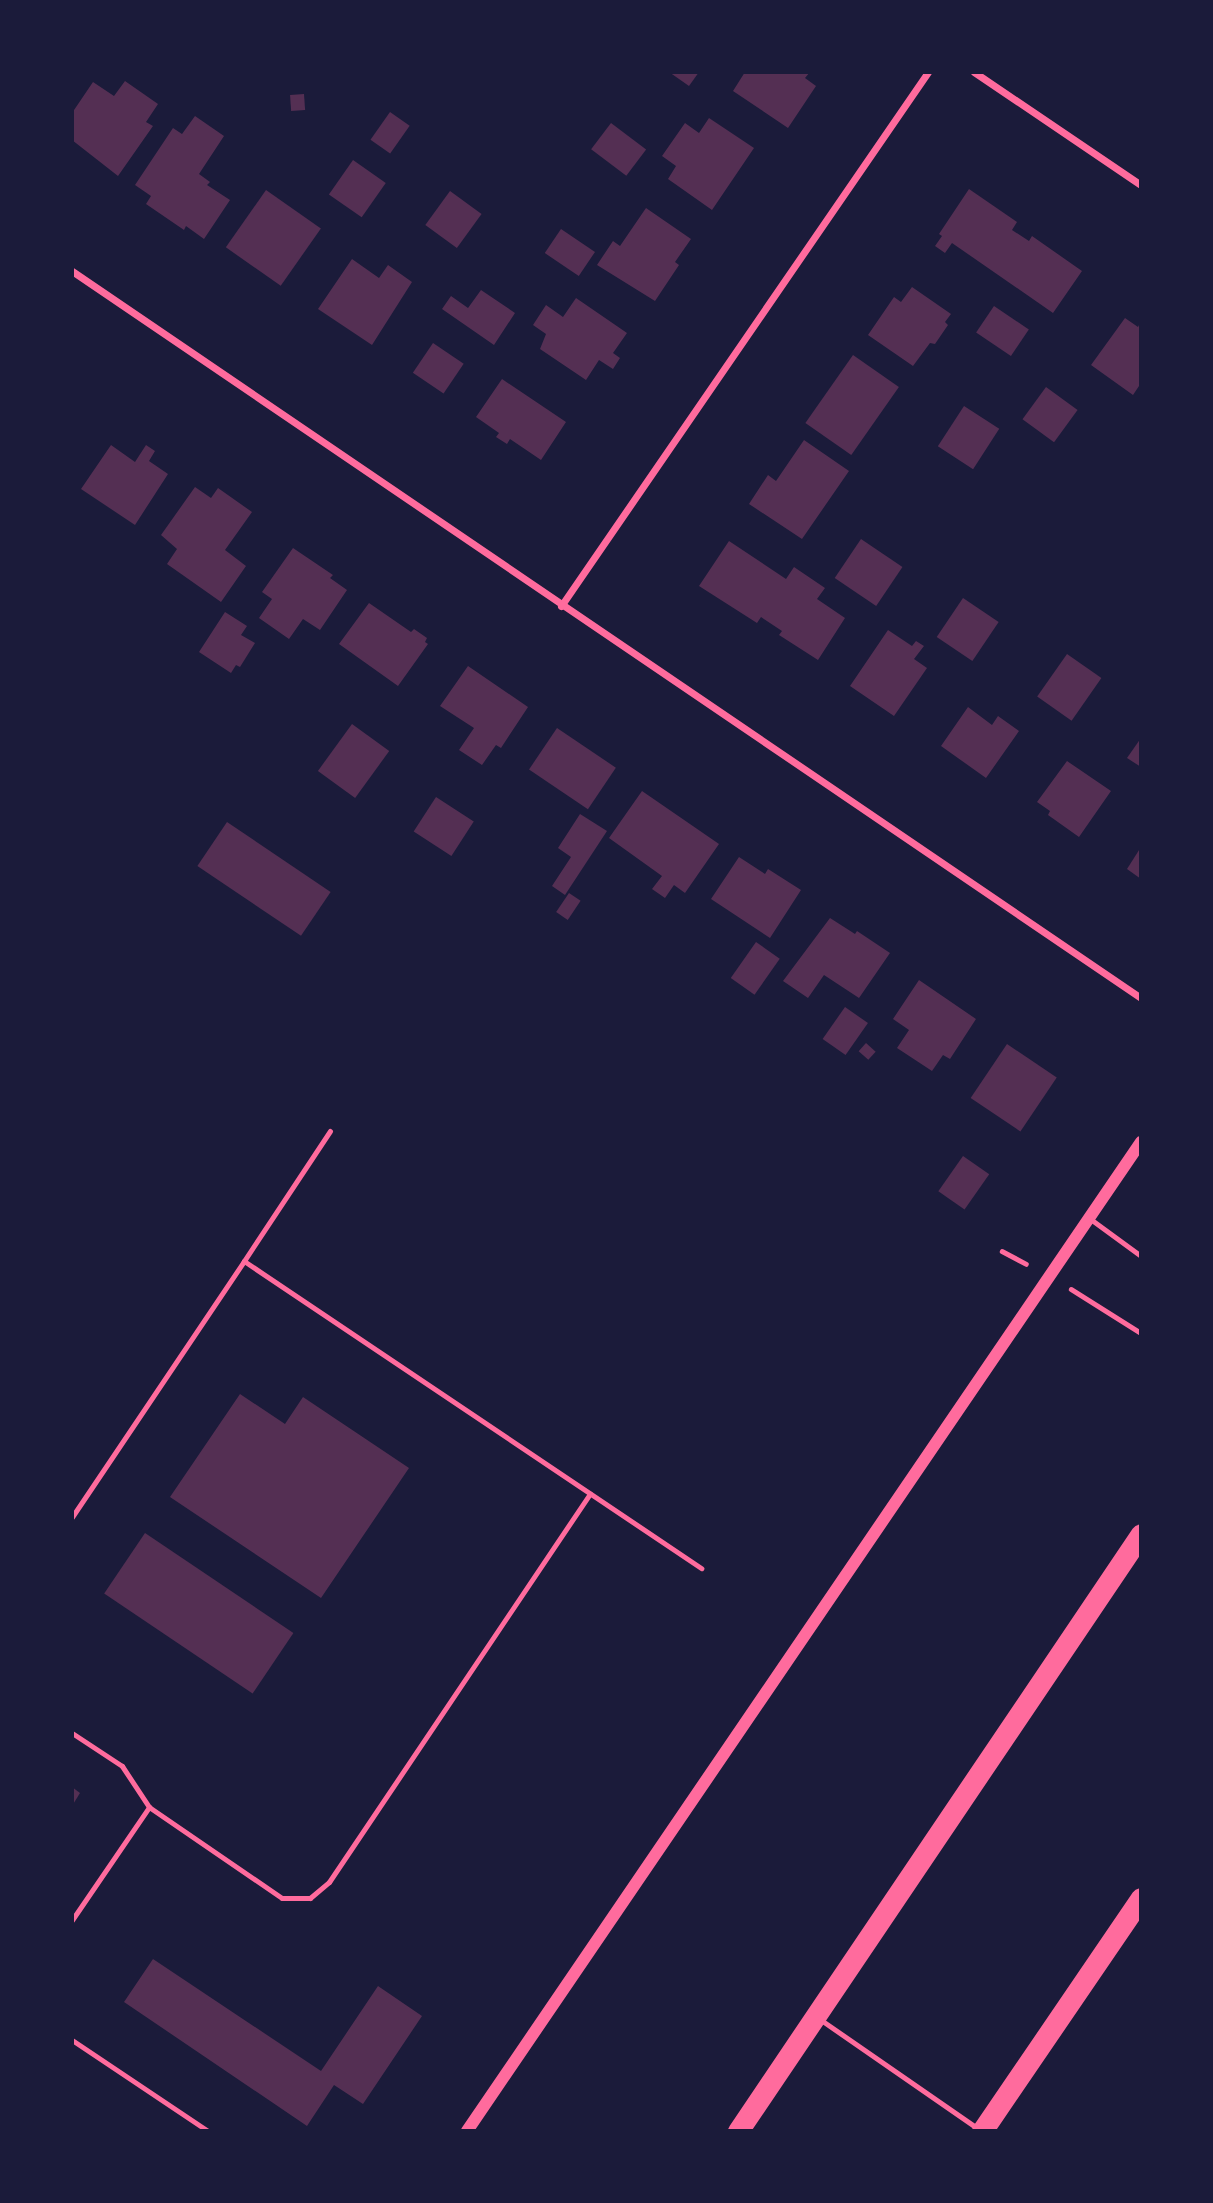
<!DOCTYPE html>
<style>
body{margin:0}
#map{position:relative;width:1213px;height:2203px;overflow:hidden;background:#1b1b3a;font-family:Jost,sans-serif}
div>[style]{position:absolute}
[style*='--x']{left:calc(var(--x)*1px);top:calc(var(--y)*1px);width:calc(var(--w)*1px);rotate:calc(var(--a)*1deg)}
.building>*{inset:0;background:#542f53;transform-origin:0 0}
.path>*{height:4.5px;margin:-2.25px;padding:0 2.25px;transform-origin:2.25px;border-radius:2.25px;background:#ff6b9d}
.service>*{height:5px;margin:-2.5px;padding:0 2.5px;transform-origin:2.5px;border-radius:2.5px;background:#ff6b9d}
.minor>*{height:7px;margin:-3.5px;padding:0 3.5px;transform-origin:3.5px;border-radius:3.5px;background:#ff6b9d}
.tertiary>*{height:12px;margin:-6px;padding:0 6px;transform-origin:6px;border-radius:6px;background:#ff6b9d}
.motorway>*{height:21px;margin:-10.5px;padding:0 10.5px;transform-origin:10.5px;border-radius:10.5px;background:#ff6b9d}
span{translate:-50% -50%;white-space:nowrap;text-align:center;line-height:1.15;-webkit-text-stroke:5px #1b1b3a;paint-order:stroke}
.frame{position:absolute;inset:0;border:74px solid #1b1b3a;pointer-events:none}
</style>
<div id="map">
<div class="building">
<i style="clip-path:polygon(669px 72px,699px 72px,689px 86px)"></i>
<i style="clip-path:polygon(745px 72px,810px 72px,805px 78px,816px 86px,788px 128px,733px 91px)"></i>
<i style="clip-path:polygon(125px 81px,158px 104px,146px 122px,153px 126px,118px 176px,72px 140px,72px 113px,93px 82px,114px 96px)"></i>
<i style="left:304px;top:94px;width:16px;height:14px;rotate:86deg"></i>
<i style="left:390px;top:112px;width:24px;height:34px;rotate:35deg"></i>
<i style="clip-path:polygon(195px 116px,224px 136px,199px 174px,210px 182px,207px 185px,230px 200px,204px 239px,186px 226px,184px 230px,146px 204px,151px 196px,135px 185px,173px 128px,182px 134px)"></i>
<i style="clip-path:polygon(709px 118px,754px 148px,712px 210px,668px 179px,676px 166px,662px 156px,685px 123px,699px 133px)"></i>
<i style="left:611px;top:123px;width:44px;height:33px;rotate:37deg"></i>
<i style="left:353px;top:160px;width:40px;height:42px;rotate:35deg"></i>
<i style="clip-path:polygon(969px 189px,1017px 222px,1012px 230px,1029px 241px,1032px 236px,1082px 271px,1053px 313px,952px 243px,945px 253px,935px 246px,942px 236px,939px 234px)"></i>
<i style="left:266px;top:190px;width:67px;height:70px;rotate:35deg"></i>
<i style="left:450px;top:191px;width:39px;height:42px;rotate:36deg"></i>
<i style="clip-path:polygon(646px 208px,691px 239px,675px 262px,679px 265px,655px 301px,597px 265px,613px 241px,620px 246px)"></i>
<i style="left:561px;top:229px;width:41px;height:29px;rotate:34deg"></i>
<i style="clip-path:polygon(352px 259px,379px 278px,388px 265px,412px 282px,372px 345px,318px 309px)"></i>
<i style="clip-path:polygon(912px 287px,951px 314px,945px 322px,948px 325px,935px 344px,930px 343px,913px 366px,868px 335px,894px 297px,901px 302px)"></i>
<i style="clip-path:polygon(481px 290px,515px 313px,494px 345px,442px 309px,451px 296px,468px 308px)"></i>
<i style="clip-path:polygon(576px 298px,627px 333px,613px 353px,620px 358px,613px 369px,599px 360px,586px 380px,540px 349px,546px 334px,533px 325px,546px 305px,563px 317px)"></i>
<i style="left:994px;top:306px;width:42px;height:32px;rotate:34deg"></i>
<i style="clip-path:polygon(1125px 318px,1138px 327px,1141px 321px,1141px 383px,1133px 395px,1091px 365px)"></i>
<i style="left:433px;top:343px;width:37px;height:36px;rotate:34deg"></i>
<i style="left:853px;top:355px;width:56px;height:83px;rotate:35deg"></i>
<i style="clip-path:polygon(502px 379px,566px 422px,541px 460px,510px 439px,507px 444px,496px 437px,499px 433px,476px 417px)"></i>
<i style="left:1046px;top:387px;width:39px;height:40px;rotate:36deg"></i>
<i style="left:964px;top:406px;width:42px;height:48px;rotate:33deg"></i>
<i style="clip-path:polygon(804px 440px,849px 471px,802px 539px,749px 504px,768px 475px,776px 481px)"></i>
<i style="clip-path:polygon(111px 445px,135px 462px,146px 445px,155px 451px,149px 461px,168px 474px,135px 525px,81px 489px)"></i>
<i style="clip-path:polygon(195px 487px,211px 498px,218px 488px,252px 512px,225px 550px,246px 566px,221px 602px,167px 564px,177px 549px,161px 535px)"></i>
<i style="left:861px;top:539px;width:50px;height:47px;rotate:34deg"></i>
<i style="clip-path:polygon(729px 541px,786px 579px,794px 567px,825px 588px,817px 599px,845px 618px,818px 660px,779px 635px,782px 631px,761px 617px,757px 623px,699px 586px)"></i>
<i style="clip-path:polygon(293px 548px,333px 575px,330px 578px,347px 590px,320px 630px,303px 619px,289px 639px,259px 618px,272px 599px,262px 592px)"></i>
<i style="left:963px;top:598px;width:43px;height:47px;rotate:34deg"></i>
<i style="clip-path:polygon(369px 603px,411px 632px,414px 629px,427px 638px,425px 642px,428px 644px,398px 686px,339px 644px)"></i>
<i style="clip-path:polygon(225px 612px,247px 626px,241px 635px,255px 643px,240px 667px,236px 665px,231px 673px,199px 652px)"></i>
<i style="clip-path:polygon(888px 630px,912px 646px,916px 641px,924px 646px,914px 659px,927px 668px,894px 716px,850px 686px)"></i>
<i style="left:1067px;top:654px;width:42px;height:52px;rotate:35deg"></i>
<i style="clip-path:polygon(468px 666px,528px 707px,501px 748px,496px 745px,482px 765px,459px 750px,474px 728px,440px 706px)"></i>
<i style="clip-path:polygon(968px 707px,992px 725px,998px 716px,1019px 731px,986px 778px,941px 746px)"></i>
<i style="left:352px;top:724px;width:46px;height:58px;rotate:36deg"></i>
<i style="left:557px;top:728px;width:71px;height:50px;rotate:34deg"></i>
<i style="clip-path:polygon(1141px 738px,1141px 767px,1127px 758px)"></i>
<i style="clip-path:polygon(1067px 761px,1111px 791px,1079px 837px,1048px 815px,1050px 811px,1037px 802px)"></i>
<i style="clip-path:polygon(642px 791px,719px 844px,685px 893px,674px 885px,665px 898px,652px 889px,662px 876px,609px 838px)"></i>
<i style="left:436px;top:797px;width:45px;height:41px;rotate:33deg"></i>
<i style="clip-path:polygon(580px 814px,607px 831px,565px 895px,552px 886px,571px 857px,558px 848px)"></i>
<i style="left:227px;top:822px;width:125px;height:53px;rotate:34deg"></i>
<i style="clip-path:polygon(1141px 847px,1141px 879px,1127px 869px)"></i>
<i style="clip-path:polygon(739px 857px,765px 874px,768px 869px,801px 890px,770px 938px,711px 899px)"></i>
<i style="left:569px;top:893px;width:14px;height:23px;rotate:34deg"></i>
<i style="clip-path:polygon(830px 918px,855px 934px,857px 931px,890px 953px,859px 998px,824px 975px,808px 998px,783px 981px)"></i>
<i style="left:756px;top:942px;width:29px;height:44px;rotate:35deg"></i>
<i style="clip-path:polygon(919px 980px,976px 1019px,950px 1059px,943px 1055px,932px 1071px,897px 1048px,909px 1030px,893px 1019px)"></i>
<i style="left:845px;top:1007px;width:28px;height:39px;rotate:35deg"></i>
<i style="left:866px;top:1043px;width:13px;height:11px;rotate:42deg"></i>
<i style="left:1007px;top:1044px;width:60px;height:65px;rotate:34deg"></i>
<i style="left:963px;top:1156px;width:32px;height:43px;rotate:35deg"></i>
<i style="clip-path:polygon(240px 1394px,285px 1424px,303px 1397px,409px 1468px,321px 1598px,170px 1497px)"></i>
<i style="left:145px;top:1533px;width:179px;height:73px;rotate:34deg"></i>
<i style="clip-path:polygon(72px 1787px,80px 1793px,72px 1806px)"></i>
<i style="clip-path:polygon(153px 1959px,321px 2071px,378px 1986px,422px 2016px,363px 2104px,334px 2085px,307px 2126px,124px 2002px)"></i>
</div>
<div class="path">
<i style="--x:1002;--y:1251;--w:27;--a:28"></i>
<i style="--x:1071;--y:1289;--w:83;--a:32.2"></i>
</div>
<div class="service">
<i style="--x:330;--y:1131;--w:156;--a:123.5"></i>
<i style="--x:244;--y:1261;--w:551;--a:33.89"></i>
<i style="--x:1089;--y:1218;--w:64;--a:36.2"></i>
<i style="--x:72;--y:1517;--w:308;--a:-56.1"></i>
<i style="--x:72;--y:1733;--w:60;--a:33.4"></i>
<i style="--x:122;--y:1766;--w:49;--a:56.6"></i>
<i style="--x:149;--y:1807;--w:161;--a:34.4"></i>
<i style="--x:282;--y:1898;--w:28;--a:0"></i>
<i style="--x:310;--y:1898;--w:25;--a:-40"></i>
<i style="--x:329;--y:1882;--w:468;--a:-56.1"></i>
<i style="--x:72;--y:1920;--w:137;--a:-55.7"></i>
<i style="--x:821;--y:2020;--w:190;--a:34.7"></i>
<i style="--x:72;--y:2040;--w:164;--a:33.8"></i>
</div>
<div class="minor">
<i style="--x:974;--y:72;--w:202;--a:34.1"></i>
<i style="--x:72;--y:271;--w:1293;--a:34.22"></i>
<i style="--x:561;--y:606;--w:648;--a:-55.5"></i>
</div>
<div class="tertiary">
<i style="--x:467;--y:2131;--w:1197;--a:-55.73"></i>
</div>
<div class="motorway">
<i style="--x:738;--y:2131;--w:720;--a:-55.98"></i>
<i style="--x:982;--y:2131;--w:282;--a:-55.7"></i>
</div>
<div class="frame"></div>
</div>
